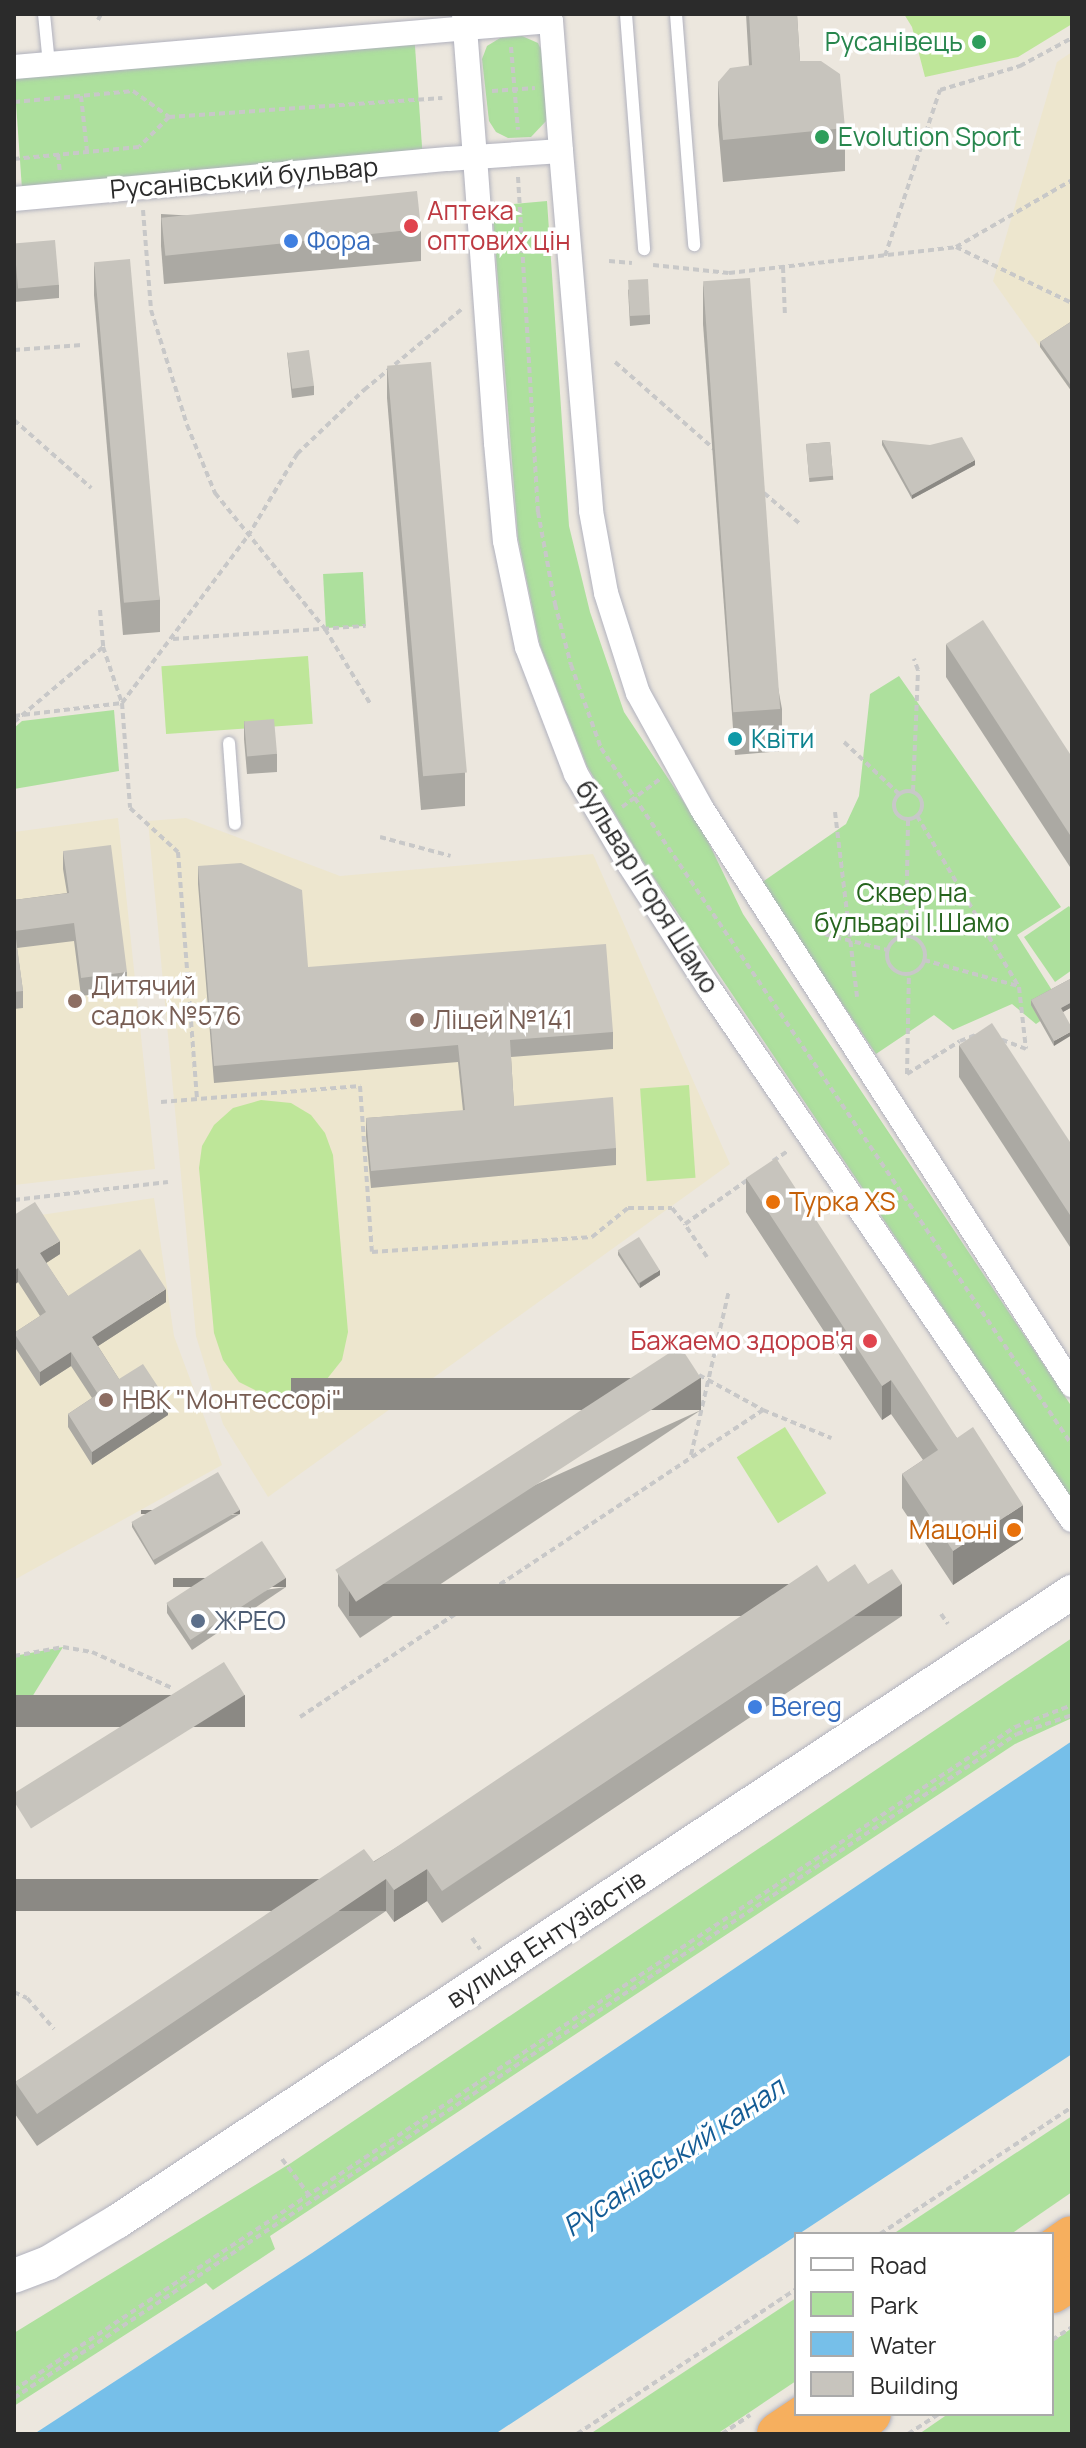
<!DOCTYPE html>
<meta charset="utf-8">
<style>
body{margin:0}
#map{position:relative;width:1086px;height:2448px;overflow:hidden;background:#ece7de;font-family:Manrope,sans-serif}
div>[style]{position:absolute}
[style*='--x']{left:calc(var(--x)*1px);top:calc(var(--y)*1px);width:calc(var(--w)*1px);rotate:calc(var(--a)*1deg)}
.education>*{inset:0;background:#ede6ce}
.green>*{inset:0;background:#ade09d;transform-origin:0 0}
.pitch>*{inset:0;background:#bee699;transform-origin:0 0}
.water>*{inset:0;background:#76bfe9}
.path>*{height:4px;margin-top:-2px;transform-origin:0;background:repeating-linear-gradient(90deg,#c8c8c8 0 6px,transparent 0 10px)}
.path>.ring{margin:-2px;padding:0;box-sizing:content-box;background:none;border:4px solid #c8c8c8;border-radius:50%}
.roads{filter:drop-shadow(0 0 2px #b1b2be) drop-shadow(0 0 2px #b1b2be)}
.lane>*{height:12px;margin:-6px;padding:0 6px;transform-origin:6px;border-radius:6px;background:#fff}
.street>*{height:24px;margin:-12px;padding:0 12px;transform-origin:12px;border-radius:12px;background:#fff}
.secondary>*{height:34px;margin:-17px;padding:0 17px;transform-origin:17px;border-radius:17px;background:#fff}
.highway>*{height:44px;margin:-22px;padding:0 22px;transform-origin:22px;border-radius:22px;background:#f6af5e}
.wall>*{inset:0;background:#aba9a3;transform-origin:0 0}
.shaded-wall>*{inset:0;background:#8b8984;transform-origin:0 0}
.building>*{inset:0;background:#c7c4bd;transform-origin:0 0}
.dots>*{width:22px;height:22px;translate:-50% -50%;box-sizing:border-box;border:4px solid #fff;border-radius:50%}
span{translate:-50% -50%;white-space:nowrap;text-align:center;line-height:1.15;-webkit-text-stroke:7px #fff;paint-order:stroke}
.leisure-label{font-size:26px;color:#27864d}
.right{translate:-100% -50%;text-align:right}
.left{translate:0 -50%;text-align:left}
.street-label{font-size:26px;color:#2b2b2b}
.health-label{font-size:26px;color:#be3a42}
.shop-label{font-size:26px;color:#366cbe}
.culture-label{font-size:26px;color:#0d838f}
.park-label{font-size:26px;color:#26651e}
.education-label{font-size:26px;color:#785e54}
.food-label{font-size:26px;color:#c56008}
.service-label{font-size:26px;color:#4e5e75}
.water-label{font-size:28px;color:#145c95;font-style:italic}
.frame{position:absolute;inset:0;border:16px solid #2b2b2b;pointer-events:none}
.legend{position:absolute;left:794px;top:2232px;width:260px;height:184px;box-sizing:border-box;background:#fff;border:2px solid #aaa;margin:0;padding:10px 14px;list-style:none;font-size:24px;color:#2b2b2b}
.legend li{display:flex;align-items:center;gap:16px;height:40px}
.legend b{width:40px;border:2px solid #aaa}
</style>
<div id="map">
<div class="education">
<i style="clip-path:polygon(1072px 52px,1072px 392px,993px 281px,1057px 62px)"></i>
<i style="clip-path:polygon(118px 818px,155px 1169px,14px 1185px,14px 832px)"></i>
<i style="clip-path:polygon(186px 818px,340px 876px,593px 854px,730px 1164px,268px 1497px,223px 1424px,196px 1336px,148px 821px)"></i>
<i style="clip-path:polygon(154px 1198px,174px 1336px,222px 1465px,14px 1580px,14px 1219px)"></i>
</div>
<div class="green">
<i style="left:414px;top:32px;width:129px;height:402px;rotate:86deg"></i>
<i style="clip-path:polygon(522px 36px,538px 43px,543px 54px,547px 120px,531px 137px,508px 138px,496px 132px,489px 121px,482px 59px,487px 46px,500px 38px)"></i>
<i style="clip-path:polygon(547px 201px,569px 526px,590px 612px,624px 712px,703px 831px,743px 914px,1072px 1407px,1072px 1500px,640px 857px,587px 766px,540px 645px,518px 538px,492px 206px)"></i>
<i style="left:363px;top:572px;width:54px;height:40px;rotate:87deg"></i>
<i style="clip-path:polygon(899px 676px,1061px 907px,1017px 935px,1062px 1006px,1036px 1024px,1012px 1004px,953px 1030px,934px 1015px,876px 1054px,761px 883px,846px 824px,859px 796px,870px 694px)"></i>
<i style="clip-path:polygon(114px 710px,119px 771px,14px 789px,14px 728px,22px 721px)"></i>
<i style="clip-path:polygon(1069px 906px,1072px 911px,1072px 970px,1055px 982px,1024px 937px)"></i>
<i style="clip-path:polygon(1072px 1638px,1072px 1718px,1015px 1744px,270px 2236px,275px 2249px,213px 2290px,206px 2283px,14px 2406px,14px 2333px,291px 2163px)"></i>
<i style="clip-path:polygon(63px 1647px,14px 1726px,14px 1656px)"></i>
<i style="clip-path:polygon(1072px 2116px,1072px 2192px,1011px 2234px,893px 2234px)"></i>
<i style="clip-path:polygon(796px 2298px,796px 2381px,717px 2434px,590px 2434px)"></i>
<i style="clip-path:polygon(1072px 2328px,1072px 2434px,919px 2434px,948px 2414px,1052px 2414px,1052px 2342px)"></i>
</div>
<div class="pitch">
<i style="clip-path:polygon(904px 14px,1072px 14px,1072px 24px,1018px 57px,925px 77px,912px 27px)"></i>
<i style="left:308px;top:656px;width:68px;height:147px;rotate:86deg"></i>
<i style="left:689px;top:1085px;width:93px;height:49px;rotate:86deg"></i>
<i style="clip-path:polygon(261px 1100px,291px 1103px,311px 1115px,325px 1133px,333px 1155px,348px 1332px,342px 1360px,323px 1384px,292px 1396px,263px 1394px,239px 1382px,223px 1360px,214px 1333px,199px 1168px,202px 1146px,214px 1125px,233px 1108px)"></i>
<i style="left:785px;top:1427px;width:78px;height:57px;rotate:58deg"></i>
</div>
<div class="water">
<i style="clip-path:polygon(1072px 1741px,1072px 2054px,495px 2434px,34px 2434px,312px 2253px)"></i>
</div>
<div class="path">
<i style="--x:98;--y:20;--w:7;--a:-63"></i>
<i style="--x:511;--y:47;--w:83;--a:85.2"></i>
<i style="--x:492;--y:91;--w:43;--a:-4"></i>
<i style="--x:81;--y:96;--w:55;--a:83.8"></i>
<i style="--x:14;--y:102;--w:120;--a:-5.3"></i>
<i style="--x:133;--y:91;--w:44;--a:35.8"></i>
<i style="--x:169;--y:117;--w:42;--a:135"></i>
<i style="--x:139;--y:147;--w:126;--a:174.5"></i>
<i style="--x:169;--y:117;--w:274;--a:-4"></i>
<i style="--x:58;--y:154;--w:18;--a:84"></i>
<i style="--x:518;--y:177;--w:336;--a:86.6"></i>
<i style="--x:538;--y:512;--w:94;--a:79.5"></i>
<i style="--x:555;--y:604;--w:63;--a:75.3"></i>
<i style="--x:571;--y:665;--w:88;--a:70.1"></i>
<i style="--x:601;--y:748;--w:841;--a:55.95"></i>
<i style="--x:143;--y:210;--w:100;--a:85.4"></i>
<i style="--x:151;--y:310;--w:121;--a:72.6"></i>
<i style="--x:187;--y:425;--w:74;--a:67.6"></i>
<i style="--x:215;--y:493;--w:175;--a:51"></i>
<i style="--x:325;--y:629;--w:89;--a:58.8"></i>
<i style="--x:956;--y:247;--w:134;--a:-30"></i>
<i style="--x:885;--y:256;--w:175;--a:-71.7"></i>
<i style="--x:940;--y:90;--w:84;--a:-16.7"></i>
<i style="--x:1020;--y:66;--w:59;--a:-28.3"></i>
<i style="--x:609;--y:261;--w:23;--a:5"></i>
<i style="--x:653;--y:265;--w:76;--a:6"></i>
<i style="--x:729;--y:273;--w:228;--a:-6.5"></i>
<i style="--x:956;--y:247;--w:129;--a:25.8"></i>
<i style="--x:783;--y:267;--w:50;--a:87.7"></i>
<i style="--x:14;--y:350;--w:68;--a:-4.2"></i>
<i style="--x:615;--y:362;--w:133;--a:41.3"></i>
<i style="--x:14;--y:420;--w:103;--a:41.4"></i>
<i style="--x:764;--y:493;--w:46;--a:40.6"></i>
<i style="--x:100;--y:610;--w:37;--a:85"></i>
<i style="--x:103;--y:647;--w:59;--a:71.3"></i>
<i style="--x:122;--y:703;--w:105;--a:85.6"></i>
<i style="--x:130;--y:808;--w:65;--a:42.5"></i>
<i style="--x:178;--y:852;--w:247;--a:85.6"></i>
<i style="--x:173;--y:639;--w:193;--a:-3.9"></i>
<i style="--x:14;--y:716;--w:109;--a:-6.9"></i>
<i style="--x:122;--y:703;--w:209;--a:-53"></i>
<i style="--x:248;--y:536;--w:96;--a:-59.1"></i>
<i style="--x:297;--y:454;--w:93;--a:-43.7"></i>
<i style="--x:364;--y:390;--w:127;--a:-39.6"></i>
<i style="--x:14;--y:722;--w:116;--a:-40.1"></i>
<i style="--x:844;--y:742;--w:76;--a:43.4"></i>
<i class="ring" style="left:894px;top:791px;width:24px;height:24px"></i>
<i style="--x:913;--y:791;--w:121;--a:-87.6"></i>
<i style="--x:918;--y:670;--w:12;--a:-110"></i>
<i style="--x:622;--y:807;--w:47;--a:-36.4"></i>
<i style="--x:835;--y:812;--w:186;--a:83.2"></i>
<i style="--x:917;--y:816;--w:199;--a:59.2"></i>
<i style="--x:1019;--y:987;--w:62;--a:83.6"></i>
<i style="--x:1026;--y:1049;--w:26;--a:-159"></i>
<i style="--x:380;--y:837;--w:73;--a:15"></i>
<i style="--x:816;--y:932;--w:73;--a:14.2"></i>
<i style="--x:906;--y:936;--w:116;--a:-89"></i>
<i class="ring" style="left:887px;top:936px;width:34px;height:34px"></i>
<i style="--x:924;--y:960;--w:98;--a:15.5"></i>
<i style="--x:907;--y:1074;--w:62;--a:-31.9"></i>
<i style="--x:960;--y:1041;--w:19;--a:-21"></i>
<i style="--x:907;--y:1074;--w:100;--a:-88.9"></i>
<i style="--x:161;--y:1102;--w:200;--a:-4.6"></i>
<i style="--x:360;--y:1086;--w:166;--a:85.9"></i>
<i style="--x:372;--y:1252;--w:221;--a:-3.9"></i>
<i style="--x:592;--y:1237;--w:46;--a:-38.9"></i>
<i style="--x:628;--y:1208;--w:44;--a:0"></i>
<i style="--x:672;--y:1208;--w:21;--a:51"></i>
<i style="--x:773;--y:1161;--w:18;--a:-34"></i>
<i style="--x:14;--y:1200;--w:155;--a:-6.7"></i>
<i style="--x:707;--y:1257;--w:40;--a:-124"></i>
<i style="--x:685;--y:1224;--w:80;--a:-35.3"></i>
<i style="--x:699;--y:1375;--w:73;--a:28.7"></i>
<i style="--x:763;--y:1410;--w:74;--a:22.4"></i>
<i style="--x:691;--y:1455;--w:169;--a:-77"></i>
<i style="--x:941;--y:1614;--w:12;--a:55"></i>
<i style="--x:14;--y:1656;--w:50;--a:-10.4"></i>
<i style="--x:63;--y:1647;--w:29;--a:10"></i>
<i style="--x:92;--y:1652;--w:88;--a:24.2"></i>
<i style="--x:300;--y:1717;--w:556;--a:-33.55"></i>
<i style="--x:472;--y:1938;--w:14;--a:54"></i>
<i style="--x:14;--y:1992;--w:14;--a:25"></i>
<i style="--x:27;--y:1998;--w:41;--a:48.9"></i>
<i style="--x:282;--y:2159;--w:45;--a:53.1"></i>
<i style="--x:880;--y:2234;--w:230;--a:-33.5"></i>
<i style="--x:1052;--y:2340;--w:24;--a:-33"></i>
<i style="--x:14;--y:2390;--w:1201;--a:-33.52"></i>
<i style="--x:1015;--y:1727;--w:61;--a:-21.1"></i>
<i style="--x:14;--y:2398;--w:1203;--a:-33.51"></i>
<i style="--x:1017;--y:1734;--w:58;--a:-19.1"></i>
<i style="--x:577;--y:2434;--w:263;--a:-33.5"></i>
<i style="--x:722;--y:2434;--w:34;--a:-34"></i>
<i style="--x:908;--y:2434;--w:37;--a:-33"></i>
</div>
<div class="roads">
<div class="lane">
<i style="--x:44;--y:14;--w:50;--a:84.3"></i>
<i style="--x:626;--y:14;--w:236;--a:85.6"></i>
<i style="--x:676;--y:14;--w:232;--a:85.5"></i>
<i style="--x:229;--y:743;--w:81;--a:85.8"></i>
</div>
<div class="street">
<i style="--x:14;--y:67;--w:453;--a:-4.9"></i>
<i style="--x:465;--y:28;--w:14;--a:-94"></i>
<i style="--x:561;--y:151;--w:361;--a:85.2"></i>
<i style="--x:591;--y:511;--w:83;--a:79.6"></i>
<i style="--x:606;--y:593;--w:105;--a:72.3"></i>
<i style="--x:638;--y:693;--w:132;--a:61.1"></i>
<i style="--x:702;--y:809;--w:685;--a:57.28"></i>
<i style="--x:14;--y:199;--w:412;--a:-5.3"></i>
<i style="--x:424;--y:161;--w:24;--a:-5"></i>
<i style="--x:448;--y:159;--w:27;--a:-4"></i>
<i style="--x:475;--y:157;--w:86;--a:-4"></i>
<i style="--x:561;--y:151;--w:130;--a:-94.4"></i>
<i style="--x:551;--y:21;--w:86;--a:175.3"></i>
<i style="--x:465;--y:28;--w:129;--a:85.6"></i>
<i style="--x:475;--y:157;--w:287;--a:85.8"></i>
<i style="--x:496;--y:443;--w:98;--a:84.8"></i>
<i style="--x:505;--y:541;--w:108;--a:78.3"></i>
<i style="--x:527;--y:647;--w:136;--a:68.9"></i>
<i style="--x:576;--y:774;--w:104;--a:59.5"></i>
<i style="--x:629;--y:864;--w:148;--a:57.2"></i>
<i style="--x:709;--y:988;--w:644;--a:55.69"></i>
</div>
<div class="secondary">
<i style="--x:14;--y:2276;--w:36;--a:-21"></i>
<i style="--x:48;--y:2263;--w:82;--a:-31"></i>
<i style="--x:118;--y:2221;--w:1143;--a:-33.4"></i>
</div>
<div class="highway">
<i style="--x:1052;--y:2252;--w:24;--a:-35"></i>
<i style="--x:1052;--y:2291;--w:24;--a:-33"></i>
<i style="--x:779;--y:2434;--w:36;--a:-34"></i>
<i style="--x:839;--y:2434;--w:36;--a:-34"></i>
</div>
</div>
<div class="wall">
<i style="clip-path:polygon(746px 14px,797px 14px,800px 61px,845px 128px,845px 171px,723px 182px,718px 125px,718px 82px,749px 66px)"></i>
<i style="clip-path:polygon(161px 214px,421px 229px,421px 261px,164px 284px,161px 246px)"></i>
<i style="clip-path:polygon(14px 243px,59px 285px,59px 298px,14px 302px)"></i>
<i style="clip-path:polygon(94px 262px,160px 600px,160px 632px,123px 635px,94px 295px)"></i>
<i style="clip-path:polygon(703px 282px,782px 709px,782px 751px,735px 755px,703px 324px)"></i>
<i style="clip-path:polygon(628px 289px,650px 315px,650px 324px,630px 326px)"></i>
<i style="clip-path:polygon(1072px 321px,1072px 392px,1040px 347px,1040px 342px)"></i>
<i style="clip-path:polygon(287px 352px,314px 386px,314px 395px,292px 398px)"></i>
<i style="clip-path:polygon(387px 366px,465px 773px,465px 806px,421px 810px,387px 398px)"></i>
<i style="clip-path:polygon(882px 440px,975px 465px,912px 499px,882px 445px)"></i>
<i style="left:830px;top:442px;width:38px;height:24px;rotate:85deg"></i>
<i style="clip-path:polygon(946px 644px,1072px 757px,1072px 870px,946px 677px)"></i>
<i style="clip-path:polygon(244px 721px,277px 754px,277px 772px,247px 774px,244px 739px)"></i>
<i style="clip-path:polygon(63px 851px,127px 972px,127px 990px,81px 996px,74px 941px,17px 948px,23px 991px,23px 1008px,14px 1009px,14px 900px,67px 893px,63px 869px)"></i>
<i style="clip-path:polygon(198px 866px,308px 967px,613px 1032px,613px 1049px,511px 1057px,514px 1106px,616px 1148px,616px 1165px,371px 1188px,366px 1136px,366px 1118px,463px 1111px,458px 1062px,214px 1083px,198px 884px)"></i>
<i style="clip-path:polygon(1072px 978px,1072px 1007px,1063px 1012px,1054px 1046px,1031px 1005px,1031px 1000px)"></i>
<i style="clip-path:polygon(959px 1045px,1072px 1145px,1072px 1250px,959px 1077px)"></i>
<i style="clip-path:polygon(746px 1178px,957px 1438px,1023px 1539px,953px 1585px,902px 1508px,902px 1474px,923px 1460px,891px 1414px,882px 1420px,746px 1212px)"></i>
<i style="clip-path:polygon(14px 1215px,60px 1254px,46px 1263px,68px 1296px,166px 1302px,98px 1346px,119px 1379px,168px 1415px,92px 1465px,68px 1427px,68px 1414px,92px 1398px,71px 1366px,40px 1386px,14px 1346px,14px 1333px,40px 1316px,18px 1282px,14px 1285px)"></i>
<i style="clip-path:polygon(618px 1251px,660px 1275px,640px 1288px,618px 1255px)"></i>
<i style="clip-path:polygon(701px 1410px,360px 1638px,338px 1606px,338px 1574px)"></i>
<i style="clip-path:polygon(240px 1514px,155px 1565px,132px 1527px,132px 1523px)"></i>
<i style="clip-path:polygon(828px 1582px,868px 1584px,902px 1616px,442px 1923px,427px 1901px,394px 1922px,386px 1911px,37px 2146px,15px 2114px,15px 2082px)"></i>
<i style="clip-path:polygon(286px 1587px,192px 1650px,167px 1613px,167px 1604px)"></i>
</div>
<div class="shaded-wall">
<i style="clip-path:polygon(975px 460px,975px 465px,912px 499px,912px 495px)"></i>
<i style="clip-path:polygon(1072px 1002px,1072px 1007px,1061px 1013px,1061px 1008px)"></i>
<i style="clip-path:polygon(1072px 1031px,1072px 1035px,1054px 1046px,1054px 1041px)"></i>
<i style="clip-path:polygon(60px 1241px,60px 1254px,40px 1267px,40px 1253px)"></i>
<i style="clip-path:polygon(18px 1268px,18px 1282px,14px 1285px,14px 1271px)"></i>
<i style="clip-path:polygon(660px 1270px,660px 1275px,640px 1288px,640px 1283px)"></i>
<i style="clip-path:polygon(166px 1289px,166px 1302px,92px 1350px,92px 1337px)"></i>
<i style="clip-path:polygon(71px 1352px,71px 1366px,40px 1386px,40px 1372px)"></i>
<i style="left:701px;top:1378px;width:32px;height:410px;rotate:90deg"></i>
<i style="clip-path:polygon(891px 1380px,891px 1414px,882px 1420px,882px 1386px)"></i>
<i style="clip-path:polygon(168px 1402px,168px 1415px,92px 1465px,92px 1452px)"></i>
<i style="clip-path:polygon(1023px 1505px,1023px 1539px,953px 1585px,953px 1551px)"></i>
<i style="left:240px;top:1510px;width:4px;height:99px;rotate:90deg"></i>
<i style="left:286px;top:1578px;width:9px;height:113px;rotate:90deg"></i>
<i style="left:902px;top:1584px;width:32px;height:553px;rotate:90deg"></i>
<i style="left:245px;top:1695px;width:32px;height:277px;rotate:90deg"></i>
<i style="clip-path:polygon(427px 1869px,427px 1901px,394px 1922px,394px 1890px)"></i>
<i style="left:386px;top:1879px;width:32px;height:421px;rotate:90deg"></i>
</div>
<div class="building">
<i style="clip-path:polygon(749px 14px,797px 14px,800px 61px,821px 61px,840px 74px,845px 128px,723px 140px,718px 82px,730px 68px,752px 65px)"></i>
<i style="left:417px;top:191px;width:38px;height:257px;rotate:84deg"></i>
<i style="left:55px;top:240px;width:45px;height:41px;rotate:85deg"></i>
<i style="left:130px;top:259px;width:342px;height:36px;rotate:85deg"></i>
<i style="left:750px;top:278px;width:432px;height:47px;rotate:86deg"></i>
<i style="left:648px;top:279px;width:36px;height:20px;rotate:87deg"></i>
<i style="clip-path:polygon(1072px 321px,1072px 387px,1040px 342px)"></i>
<i style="left:309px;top:350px;width:36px;height:22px;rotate:82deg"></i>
<i style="left:431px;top:362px;width:412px;height:44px;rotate:85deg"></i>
<i style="clip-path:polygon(962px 437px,975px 460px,912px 495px,882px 440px,930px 445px)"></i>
<i style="left:830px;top:442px;width:34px;height:24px;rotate:85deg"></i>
<i style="clip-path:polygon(983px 620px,1072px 757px,1072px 838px,946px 644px)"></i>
<i style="left:274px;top:719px;width:35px;height:30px;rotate:85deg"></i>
<i style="clip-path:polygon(111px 845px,127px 972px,81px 978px,74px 923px,15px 931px,23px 991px,14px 992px,14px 900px,69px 893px,63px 851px)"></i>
<i style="clip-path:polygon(241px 863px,302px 890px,308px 967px,606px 944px,613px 1032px,510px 1040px,514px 1106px,613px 1097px,616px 1148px,371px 1171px,366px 1118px,465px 1110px,458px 1045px,214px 1066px,198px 866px)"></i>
<i style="clip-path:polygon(1072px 978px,1072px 1002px,1061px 1008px,1072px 1028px,1072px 1031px,1054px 1041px,1031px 1000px)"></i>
<i style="clip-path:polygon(992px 1023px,1072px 1145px,1072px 1218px,959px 1045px)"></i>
<i style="clip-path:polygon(776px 1158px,957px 1438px,973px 1427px,1023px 1505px,953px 1551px,902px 1474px,938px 1450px,891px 1380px,882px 1386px,746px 1178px)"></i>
<i style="clip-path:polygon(35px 1202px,60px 1241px,40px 1253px,68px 1296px,140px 1249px,166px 1289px,92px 1337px,119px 1379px,143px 1364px,168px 1402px,92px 1452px,68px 1414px,98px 1394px,71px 1352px,40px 1372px,14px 1333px,46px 1312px,18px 1268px,14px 1271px,14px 1215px)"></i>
<i style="left:639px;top:1237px;width:39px;height:25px;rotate:58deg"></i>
<i style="left:680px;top:1346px;width:38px;height:411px;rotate:57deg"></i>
<i style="left:218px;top:1472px;width:44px;height:100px;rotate:60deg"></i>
<i style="left:262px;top:1541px;width:44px;height:114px;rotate:57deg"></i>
<i style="clip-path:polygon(855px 1564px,868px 1584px,892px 1569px,902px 1584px,442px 1891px,427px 1869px,394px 1890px,386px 1879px,37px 2114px,15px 2082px,364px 1849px,374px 1862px,817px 1565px,828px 1582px)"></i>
<i style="left:224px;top:1662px;width:39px;height:252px;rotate:58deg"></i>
</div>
<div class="dots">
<i style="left:979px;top:42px;background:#2e9e5b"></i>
<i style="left:822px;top:137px;background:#2e9e5b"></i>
<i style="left:411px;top:226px;background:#e0444e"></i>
<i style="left:291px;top:241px;background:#3f7fe0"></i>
<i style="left:735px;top:739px;background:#0f9aa8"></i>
<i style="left:75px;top:1001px;background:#8d6e63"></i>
<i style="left:417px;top:1020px;background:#8d6e63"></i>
<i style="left:773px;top:1202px;background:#e8710a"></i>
<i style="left:870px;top:1341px;background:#e0444e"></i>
<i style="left:106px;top:1400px;background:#8d6e63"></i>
<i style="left:1014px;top:1530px;background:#e8710a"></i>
<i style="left:198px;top:1621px;background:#5c6f8a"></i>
<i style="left:755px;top:1707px;background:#3f7fe0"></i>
</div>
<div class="leisure-label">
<span class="right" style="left:963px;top:42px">Русанівець</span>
<span class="left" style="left:838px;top:137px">Evolution Sport</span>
</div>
<div class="street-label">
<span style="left:244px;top:178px;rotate:-5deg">Русанівський бульвар</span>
<span style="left:647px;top:887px;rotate:58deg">бульвар Ігоря Шамо</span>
<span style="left:546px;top:1939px;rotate:-33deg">вулиця Ентузіастів</span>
</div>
<div class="health-label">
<span class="left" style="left:427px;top:226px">Аптека<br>оптових цін</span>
<span class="right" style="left:854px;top:1341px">Бажаемо здоров'я</span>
</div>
<div class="shop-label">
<span class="left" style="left:307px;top:241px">Фора</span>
<span class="left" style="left:771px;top:1707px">Bereg</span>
</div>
<div class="culture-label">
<span class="left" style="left:751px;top:739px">Квіти</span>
</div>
<div class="park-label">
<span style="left:912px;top:908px">Сквер на<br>бульварі І.Шамо</span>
</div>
<div class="education-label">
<span class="left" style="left:91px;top:1001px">Дитячий<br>садок №576</span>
<span class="left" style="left:433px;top:1020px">Ліцей №141</span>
<span class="left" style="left:122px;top:1400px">НВК "Монтессорі"</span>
</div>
<div class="food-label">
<span class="left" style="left:789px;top:1202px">Турка XS</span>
<span class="right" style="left:998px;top:1530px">Мацоні</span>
</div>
<div class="service-label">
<span class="left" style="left:214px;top:1621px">ЖРЕО</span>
</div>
<div class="water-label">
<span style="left:673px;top:2156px;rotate:-34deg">Русанівський канал</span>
</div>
<div class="frame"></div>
<ul class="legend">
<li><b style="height:10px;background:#fff"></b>Road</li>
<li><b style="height:22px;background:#ade09d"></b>Park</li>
<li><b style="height:22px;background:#76bfe9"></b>Water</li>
<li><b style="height:22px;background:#c7c4bd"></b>Building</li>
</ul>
</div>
